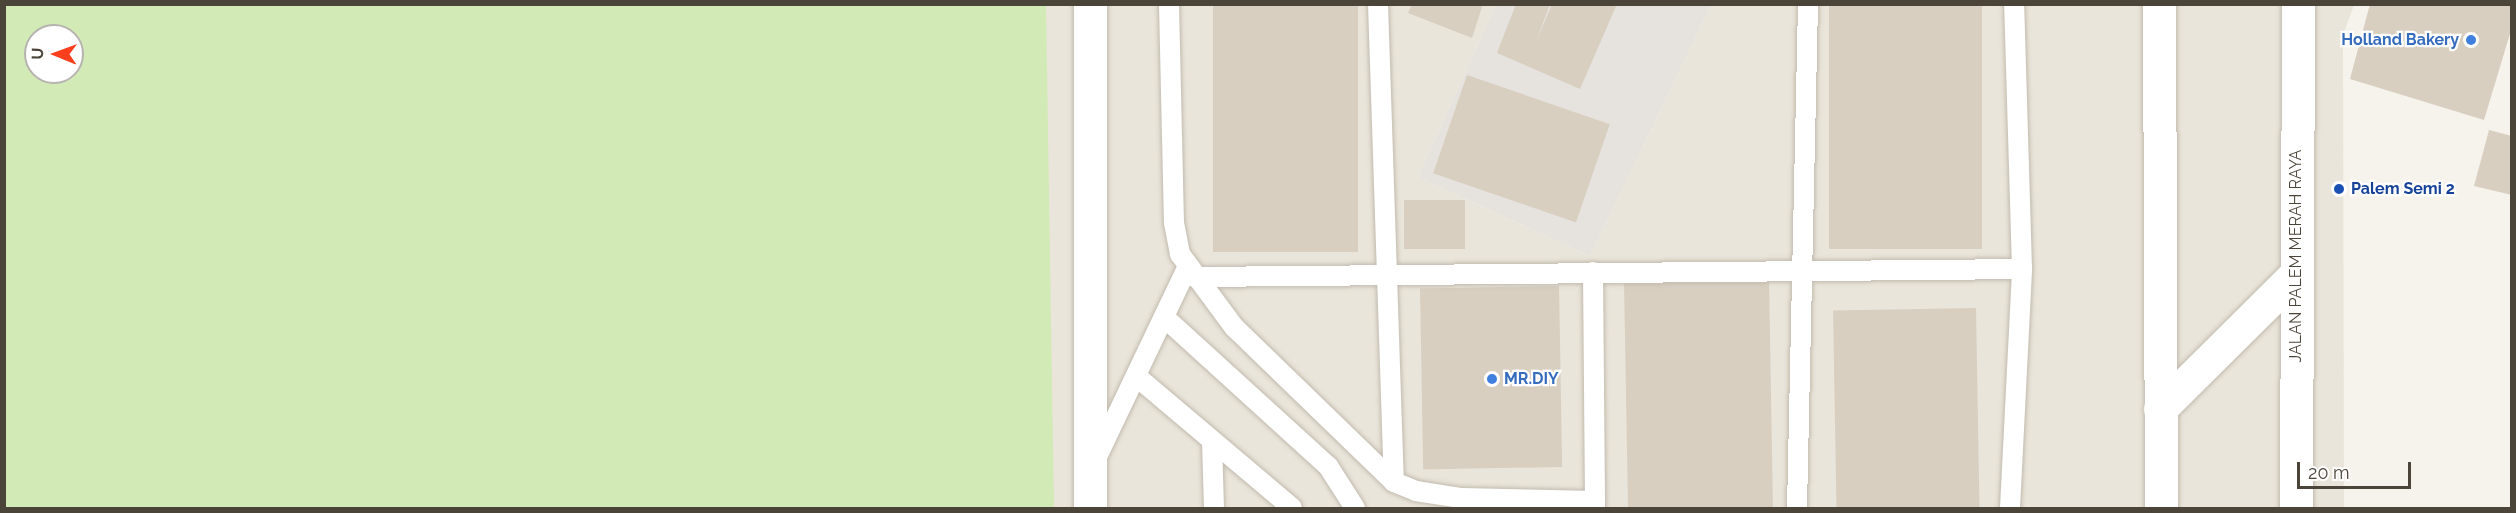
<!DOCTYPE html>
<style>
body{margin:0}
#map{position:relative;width:2516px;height:513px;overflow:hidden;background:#f6f3ec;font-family:Raleway,sans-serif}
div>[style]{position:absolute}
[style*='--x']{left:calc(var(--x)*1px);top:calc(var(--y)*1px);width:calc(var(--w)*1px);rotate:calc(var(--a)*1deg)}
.residential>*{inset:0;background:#eae5da}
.industrial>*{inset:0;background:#e6e2dd}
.green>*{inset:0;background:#d2eab5}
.building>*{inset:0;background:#d8cfc1;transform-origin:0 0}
.roads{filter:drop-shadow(0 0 2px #c2bbae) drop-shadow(0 0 2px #c2bbae)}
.service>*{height:20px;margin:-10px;padding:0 10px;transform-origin:10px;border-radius:10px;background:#fff}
.minor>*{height:33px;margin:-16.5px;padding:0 16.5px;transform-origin:16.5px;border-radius:16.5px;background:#fff}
.tertiary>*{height:33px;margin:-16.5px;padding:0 16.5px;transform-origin:16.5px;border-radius:16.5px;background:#fff}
.dots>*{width:16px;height:16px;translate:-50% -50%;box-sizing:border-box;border:3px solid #fff;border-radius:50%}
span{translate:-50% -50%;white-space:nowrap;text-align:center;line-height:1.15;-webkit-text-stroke:4.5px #fff;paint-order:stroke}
.shop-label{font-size:16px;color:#366cbe;font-weight:700}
.right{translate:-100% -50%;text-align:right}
.left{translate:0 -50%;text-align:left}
.transit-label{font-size:16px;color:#164399;font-weight:700}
.street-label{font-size:16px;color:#4b4439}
.frame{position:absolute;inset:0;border:6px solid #4b4439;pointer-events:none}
.north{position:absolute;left:24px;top:24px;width:60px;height:60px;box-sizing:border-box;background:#fff;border:2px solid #b7b4b0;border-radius:50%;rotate:271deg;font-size:16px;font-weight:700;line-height:24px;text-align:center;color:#4b4439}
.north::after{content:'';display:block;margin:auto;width:21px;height:27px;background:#fc3f1d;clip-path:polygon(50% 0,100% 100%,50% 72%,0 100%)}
.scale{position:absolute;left:2297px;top:462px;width:114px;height:27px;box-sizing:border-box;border:3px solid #4b4439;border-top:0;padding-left:8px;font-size:18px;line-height:21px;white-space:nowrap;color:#4b4439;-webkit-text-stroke:4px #fff;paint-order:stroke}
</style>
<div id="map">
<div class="residential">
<i style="clip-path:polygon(evenodd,4px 5px,1496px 5px,1418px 177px,1590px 256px,1711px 5px,2354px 5px,2343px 35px,2344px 508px,5px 508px,4px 5px,36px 36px,72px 36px,72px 72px,36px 72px,36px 36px)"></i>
</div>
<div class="industrial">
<i style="clip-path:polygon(1496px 5px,1711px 5px,1590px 256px,1418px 177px)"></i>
</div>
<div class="green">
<i style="clip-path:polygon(evenodd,4px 5px,1046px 5px,1054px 508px,5px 508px,4px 5px,36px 36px,72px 36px,72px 72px,36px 72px,36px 36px)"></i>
</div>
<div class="building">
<i style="left:1213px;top:4px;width:145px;height:248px"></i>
<i style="clip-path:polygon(1412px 4px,1483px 4px,1472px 38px,1408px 13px)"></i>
<i style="clip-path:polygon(1516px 4px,1550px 4px,1536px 42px,1552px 4px,1617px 4px,1580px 89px,1497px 53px)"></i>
<i style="left:1829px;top:4px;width:153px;height:245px"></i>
<i style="clip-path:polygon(2370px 4px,2512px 4px,2512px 27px,2484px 120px,2350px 79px)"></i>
<i style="left:1467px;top:75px;width:151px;height:104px;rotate:19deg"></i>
<i style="clip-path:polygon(2489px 130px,2512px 136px,2512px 195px,2474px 186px)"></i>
<i style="left:1465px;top:200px;width:49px;height:61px;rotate:90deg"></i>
<i style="left:1769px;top:279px;width:229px;height:145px;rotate:89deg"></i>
<i style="left:1559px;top:286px;width:181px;height:139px;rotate:89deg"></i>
<i style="left:1976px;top:308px;width:200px;height:143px;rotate:89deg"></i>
</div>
<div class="roads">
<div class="service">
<i style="--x:1169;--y:4;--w:219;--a:88.7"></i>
<i style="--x:1174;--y:223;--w:32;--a:79"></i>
<i style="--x:1180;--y:254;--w:91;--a:53.5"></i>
<i style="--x:1234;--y:327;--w:223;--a:44.1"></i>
<i style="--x:1394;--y:482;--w:24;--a:22"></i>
<i style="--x:1416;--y:491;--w:46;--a:8.8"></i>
<i style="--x:1461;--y:498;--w:134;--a:1.3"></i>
<i style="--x:1378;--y:4;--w:478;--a:88.1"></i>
<i style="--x:1593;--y:272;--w:236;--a:89.5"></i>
<i style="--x:1194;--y:277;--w:828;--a:-0.55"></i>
<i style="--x:1164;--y:317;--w:222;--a:42.3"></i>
<i style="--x:1328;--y:466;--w:50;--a:57.3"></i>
<i style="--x:1136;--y:376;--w:204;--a:40.2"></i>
<i style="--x:1212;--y:441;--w:67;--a:88.3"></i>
<i style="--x:1096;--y:459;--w:212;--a:-64.5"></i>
<i style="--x:1797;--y:508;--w:504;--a:-88.75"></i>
<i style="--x:2010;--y:508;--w:239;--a:-87.1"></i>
<i style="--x:2022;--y:269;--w:265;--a:-91.7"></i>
</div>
<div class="minor">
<i style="--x:2159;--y:4;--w:504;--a:89.77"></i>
</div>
<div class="tertiary">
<i style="--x:2160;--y:409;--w:190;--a:-44.8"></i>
<i style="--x:1090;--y:508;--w:504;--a:-90"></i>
<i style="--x:2296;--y:508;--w:504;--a:-89.77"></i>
</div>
</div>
<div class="dots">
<i style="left:2471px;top:40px;background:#3f7fe0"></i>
<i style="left:2339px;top:189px;background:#1a4fb4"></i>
<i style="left:1492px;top:379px;background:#3f7fe0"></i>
</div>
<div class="shop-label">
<span class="right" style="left:2459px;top:40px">Holland Bakery</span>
<span class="left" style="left:1504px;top:379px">MR.DIY</span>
</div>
<div class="transit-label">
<span class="left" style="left:2351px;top:189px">Palem Semi 2</span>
</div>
<div class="street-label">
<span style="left:2296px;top:256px;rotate:-90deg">JALAN PALEM MERAH RAYA</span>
</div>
<div class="frame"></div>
<div class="north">U</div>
<div class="scale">20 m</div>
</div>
